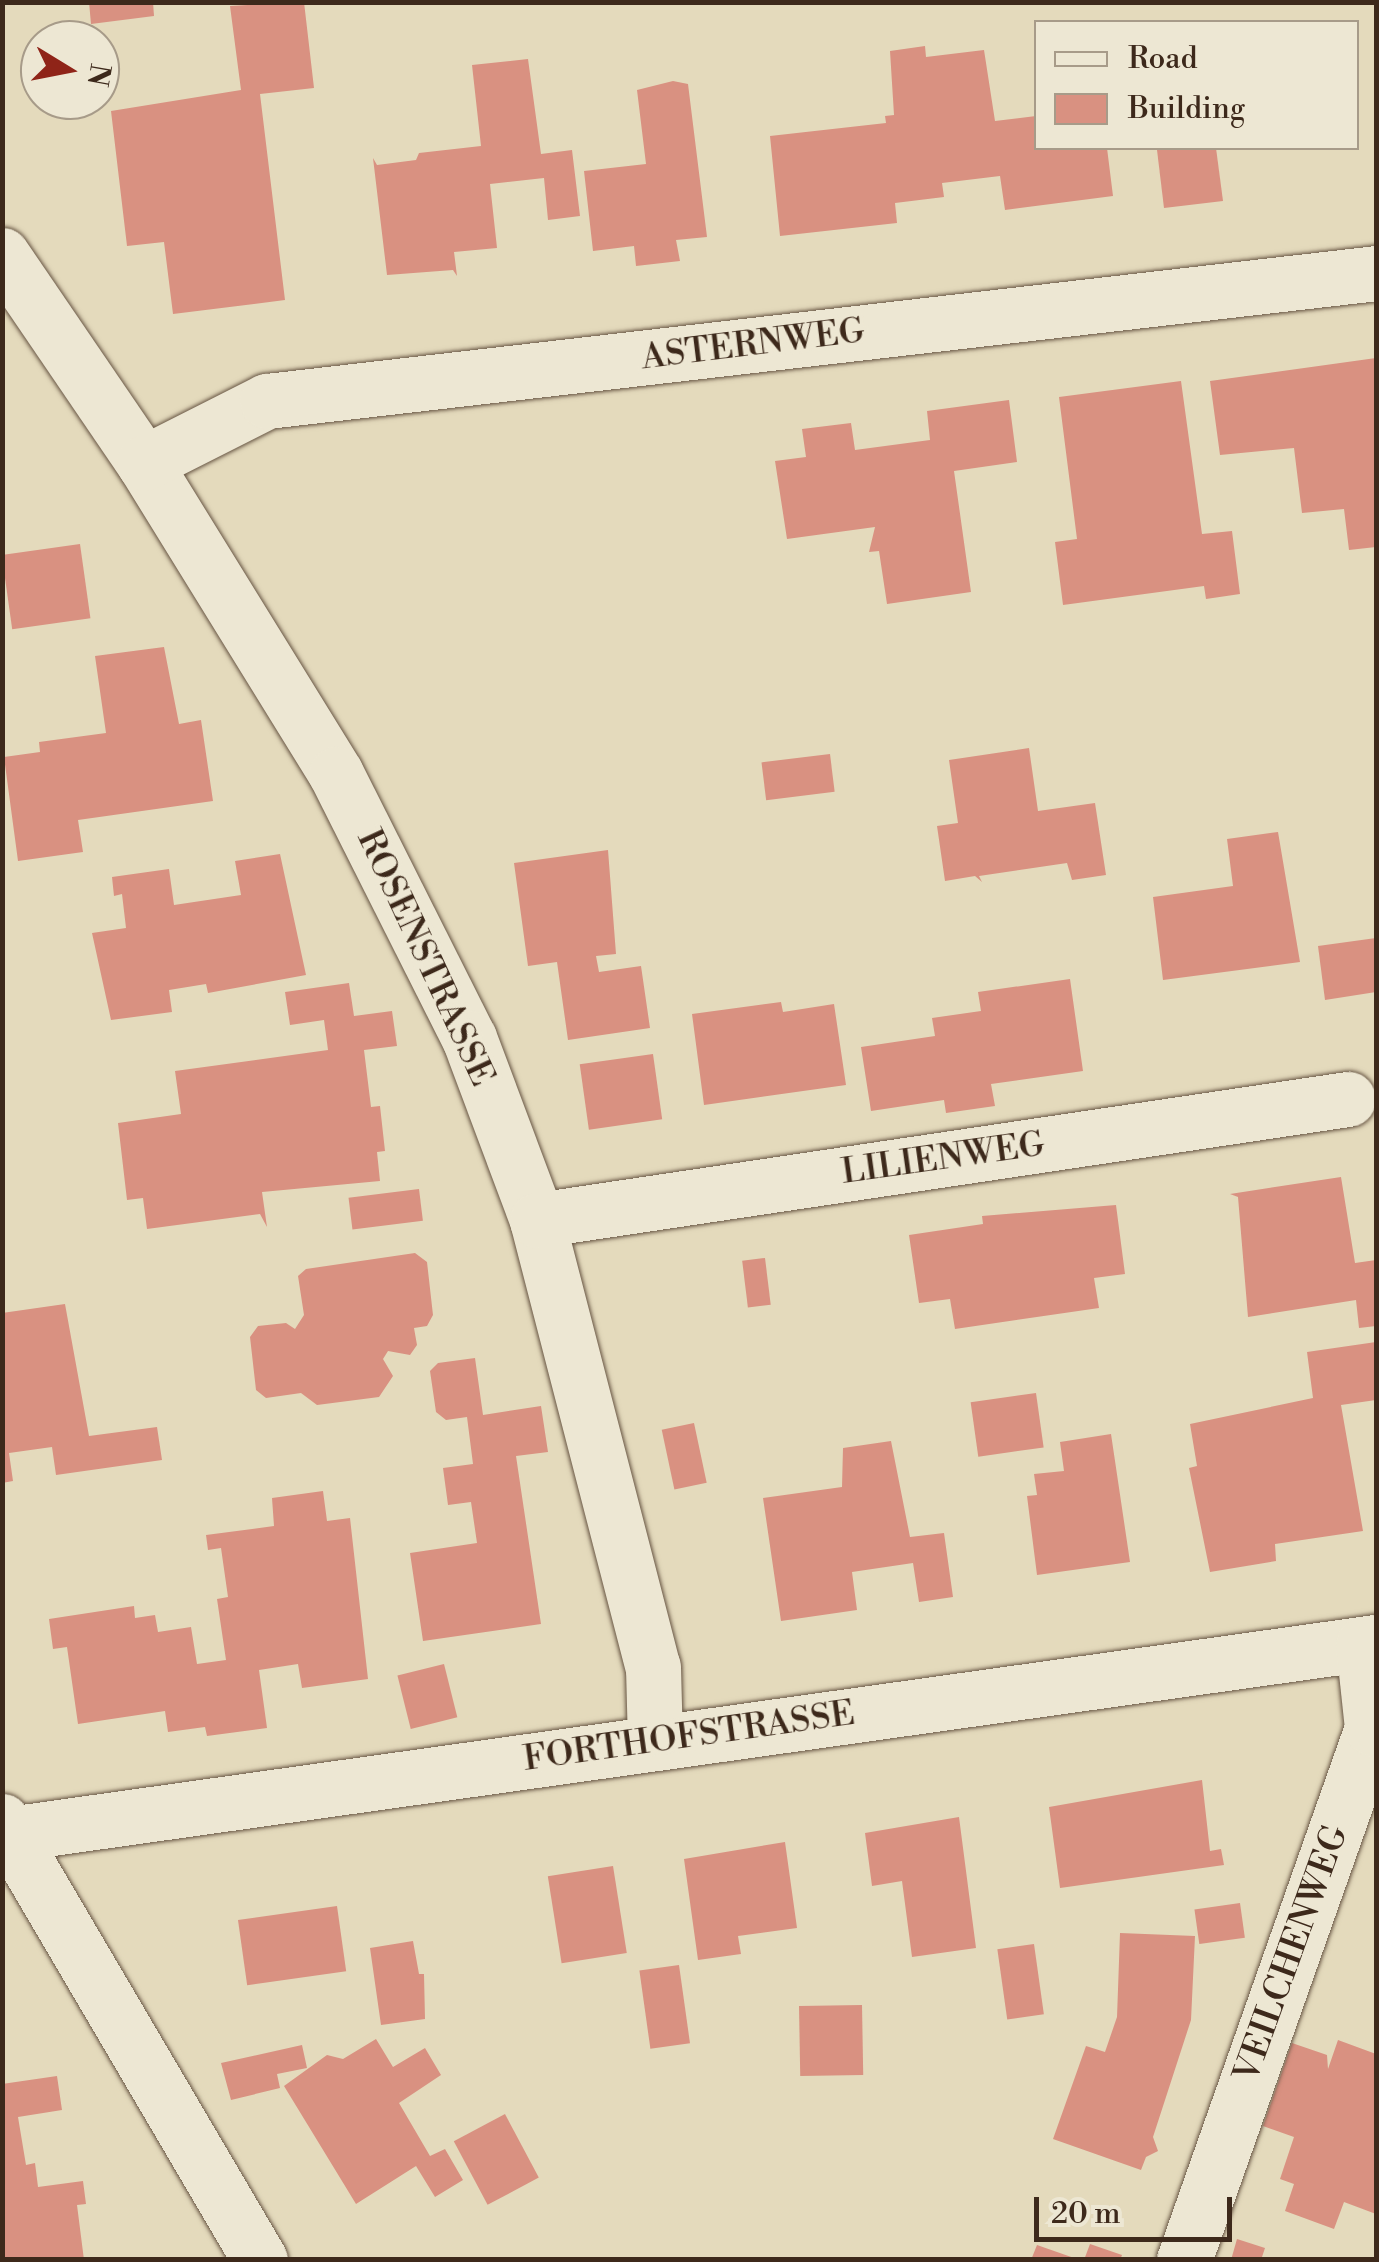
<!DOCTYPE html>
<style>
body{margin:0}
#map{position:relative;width:1379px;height:2262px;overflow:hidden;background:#e4dabc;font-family:"Libre Bodoni",serif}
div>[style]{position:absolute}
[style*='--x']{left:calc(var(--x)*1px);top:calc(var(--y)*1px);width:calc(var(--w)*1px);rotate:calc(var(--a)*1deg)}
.building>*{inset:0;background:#d99181;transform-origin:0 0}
.roads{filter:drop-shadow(0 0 2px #675543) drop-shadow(0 0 2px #675543)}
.minor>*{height:55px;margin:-27.5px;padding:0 27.5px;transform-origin:27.5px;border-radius:27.5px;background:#ede7d3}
span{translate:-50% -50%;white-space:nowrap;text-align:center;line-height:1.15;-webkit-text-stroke:8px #ede7d3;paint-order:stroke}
.street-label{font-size:35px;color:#3d291b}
.frame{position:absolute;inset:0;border:5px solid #3d291b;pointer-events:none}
.legend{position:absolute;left:1034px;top:20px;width:325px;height:130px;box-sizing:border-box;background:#ede7d3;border:2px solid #a79b89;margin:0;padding:12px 18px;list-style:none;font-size:30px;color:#3d291b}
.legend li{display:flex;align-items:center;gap:20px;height:50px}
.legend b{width:50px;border:2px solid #a79b89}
.north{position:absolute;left:20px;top:20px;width:100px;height:100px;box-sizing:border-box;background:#ede7d3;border:2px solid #a79b89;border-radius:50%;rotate:100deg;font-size:28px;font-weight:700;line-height:40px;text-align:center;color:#3d291b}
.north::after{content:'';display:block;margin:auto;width:35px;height:45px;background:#8f2418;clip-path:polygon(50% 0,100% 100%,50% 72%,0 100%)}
.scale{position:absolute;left:1034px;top:2197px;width:198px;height:45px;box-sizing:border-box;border:5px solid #3d291b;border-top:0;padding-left:12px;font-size:30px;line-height:35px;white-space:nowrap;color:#3d291b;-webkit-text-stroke:8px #ede7d3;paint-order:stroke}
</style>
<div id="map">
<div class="building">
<i style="clip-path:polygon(89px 2px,153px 2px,154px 16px,91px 24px)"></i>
<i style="clip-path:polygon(304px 2px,314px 88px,260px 94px,285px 300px,173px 314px,164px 242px,127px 246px,111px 111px,241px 90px,230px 6px)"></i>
<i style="clip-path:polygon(925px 46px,926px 57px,984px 50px,995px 121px,1036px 116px,1036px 148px,1107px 148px,1113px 196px,1005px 210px,1000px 176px,942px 183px,944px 197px,895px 203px,897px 223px,780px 236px,770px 136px,886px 123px,885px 116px,894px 115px,890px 51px)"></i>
<i style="clip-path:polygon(528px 59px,541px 154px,572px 150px,580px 216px,548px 220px,544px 178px,490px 184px,497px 248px,454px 252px,457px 276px,453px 270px,387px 275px,373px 158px,377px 165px,416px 160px,419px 153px,481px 146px,472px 65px)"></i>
<i style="clip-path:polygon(673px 81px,688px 84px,707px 237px,676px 240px,680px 261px,636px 266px,634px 246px,593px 251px,584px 171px,646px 164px,637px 90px)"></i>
<i style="clip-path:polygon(1174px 148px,1216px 148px,1223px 201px,1164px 208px,1157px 150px)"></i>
<i style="clip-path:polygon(1376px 358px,1376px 547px,1349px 550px,1344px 509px,1302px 513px,1294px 448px,1220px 455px,1210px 381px)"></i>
<i style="clip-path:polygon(1181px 381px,1202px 534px,1232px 531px,1240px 594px,1206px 599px,1204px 586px,1063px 605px,1055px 542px,1077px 539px,1059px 397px)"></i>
<i style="clip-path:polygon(1009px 400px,1017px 462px,954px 471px,971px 592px,887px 604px,879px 551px,869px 552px,875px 527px,787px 539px,775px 461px,806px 457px,802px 429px,851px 423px,855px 450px,930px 440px,927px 411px)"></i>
<i style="left:80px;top:544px;width:75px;height:79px;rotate:82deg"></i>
<i style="clip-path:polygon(164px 647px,179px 724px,201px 720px,213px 801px,78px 820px,83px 852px,18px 861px,4px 757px,40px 752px,39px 742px,106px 733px,95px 656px)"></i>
<i style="clip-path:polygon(1029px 748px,1038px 811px,1095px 803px,1106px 875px,1072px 880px,1067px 863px,979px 876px,982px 882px,975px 876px,945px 881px,937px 826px,958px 823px,949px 760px)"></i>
<i style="left:830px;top:754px;width:38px;height:69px;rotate:83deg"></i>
<i style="clip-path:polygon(1278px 832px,1300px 962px,1163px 980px,1153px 897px,1233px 886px,1227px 839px)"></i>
<i style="clip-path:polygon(608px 850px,616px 954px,596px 956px,599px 972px,641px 966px,650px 1028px,568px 1040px,557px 962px,528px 966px,514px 863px)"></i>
<i style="clip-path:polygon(280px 854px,306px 975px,208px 993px,206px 984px,169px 990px,172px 1012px,111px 1020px,92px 933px,126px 928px,122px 894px,114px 896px,112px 877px,169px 869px,174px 905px,241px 895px,235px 861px)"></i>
<i style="clip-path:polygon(1376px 938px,1376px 992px,1325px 1000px,1318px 946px)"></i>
<i style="clip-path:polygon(1070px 979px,1083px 1071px,991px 1084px,995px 1106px,946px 1113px,944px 1100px,871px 1111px,861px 1047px,935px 1036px,932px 1018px,981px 1011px,978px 992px)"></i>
<i style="clip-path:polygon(349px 983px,354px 1016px,392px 1011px,397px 1046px,364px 1050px,371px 1107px,380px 1106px,385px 1151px,377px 1152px,380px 1181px,262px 1192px,267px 1227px,260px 1214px,147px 1229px,143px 1198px,127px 1200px,118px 1123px,181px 1114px,175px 1071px,328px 1050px,324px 1020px,290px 1025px,285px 992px)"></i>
<i style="clip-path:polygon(781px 1002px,783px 1012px,834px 1004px,846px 1085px,704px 1105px,692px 1014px)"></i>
<i style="left:653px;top:1054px;width:66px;height:74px;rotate:82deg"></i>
<i style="clip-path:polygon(1341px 1177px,1355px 1263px,1376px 1260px,1376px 1326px,1359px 1328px,1356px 1300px,1248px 1317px,1238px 1197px,1230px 1194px)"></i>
<i style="left:419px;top:1189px;width:32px;height:71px;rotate:83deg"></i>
<i style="clip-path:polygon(1116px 1205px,1125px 1274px,1094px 1278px,1099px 1308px,955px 1329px,950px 1299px,919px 1303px,909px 1235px,983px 1224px,982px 1216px)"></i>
<i style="clip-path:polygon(415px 1253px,427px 1262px,433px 1315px,427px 1326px,414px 1328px,417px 1345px,410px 1355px,388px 1351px,383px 1359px,393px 1376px,379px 1397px,317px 1405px,301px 1393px,266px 1398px,256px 1390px,250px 1337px,258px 1326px,286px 1323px,295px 1329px,304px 1315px,298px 1276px,306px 1269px)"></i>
<i style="left:765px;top:1258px;width:47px;height:23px;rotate:83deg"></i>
<i style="clip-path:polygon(65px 1304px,89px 1436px,157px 1427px,162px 1460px,56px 1475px,52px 1447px,9px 1453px,13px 1481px,2px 1483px,2px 1313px)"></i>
<i style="clip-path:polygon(1376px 1342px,1376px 1400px,1341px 1405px,1363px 1531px,1275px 1544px,1276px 1561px,1210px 1572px,1189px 1468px,1197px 1466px,1190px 1424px,1313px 1398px,1307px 1352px)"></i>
<i style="clip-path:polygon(475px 1358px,483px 1415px,541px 1406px,548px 1452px,516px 1456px,541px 1624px,423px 1641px,410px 1553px,477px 1543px,471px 1502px,448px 1505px,443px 1468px,473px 1464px,467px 1417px,446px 1420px,436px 1412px,430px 1371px,438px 1363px)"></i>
<i style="left:1036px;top:1393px;width:55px;height:66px;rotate:82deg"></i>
<i style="left:694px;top:1423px;width:61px;height:33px;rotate:78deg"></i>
<i style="clip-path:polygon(1111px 1434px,1130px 1562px,1037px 1575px,1027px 1496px,1037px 1495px,1034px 1474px,1064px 1471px,1060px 1442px)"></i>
<i style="clip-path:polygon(891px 1441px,910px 1537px,944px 1533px,953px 1597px,919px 1602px,913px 1563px,852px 1572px,857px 1610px,781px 1621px,763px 1498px,842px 1487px,843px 1448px)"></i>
<i style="clip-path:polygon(323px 1491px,327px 1521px,350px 1518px,368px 1679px,302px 1688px,298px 1664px,259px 1670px,267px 1728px,207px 1736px,205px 1727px,168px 1732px,165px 1711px,78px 1724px,67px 1647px,53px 1649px,49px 1619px,134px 1606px,135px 1618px,155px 1615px,158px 1632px,191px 1627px,197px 1664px,226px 1660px,217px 1599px,228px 1597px,221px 1548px,208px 1550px,206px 1535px,274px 1526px,272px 1498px)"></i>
<i style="left:444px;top:1664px;width:55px;height:48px;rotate:76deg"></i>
<i style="clip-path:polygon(1202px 1780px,1210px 1851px,1221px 1849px,1224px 1865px,1060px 1888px,1049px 1807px)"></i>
<i style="clip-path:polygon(959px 1817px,976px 1948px,912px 1957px,902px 1881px,872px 1886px,865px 1833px)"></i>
<i style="clip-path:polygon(785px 1842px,797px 1928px,738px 1936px,741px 1954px,698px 1960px,684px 1859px)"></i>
<i style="left:613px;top:1866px;width:88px;height:66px;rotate:81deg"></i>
<i style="left:1240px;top:1903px;width:35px;height:46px;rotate:82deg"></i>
<i style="left:337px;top:1906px;width:66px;height:100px;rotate:82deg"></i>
<i style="clip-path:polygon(1120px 1933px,1195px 1936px,1191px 2020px,1153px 2137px,1158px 2151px,1146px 2157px,1141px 2170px,1053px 2139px,1086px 2046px,1105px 2052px,1117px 2017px)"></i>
<i style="clip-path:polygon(413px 1941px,419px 1974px,424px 1974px,425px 2019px,381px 2025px,370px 1948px)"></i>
<i style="left:1034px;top:1944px;width:71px;height:37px;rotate:82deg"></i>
<i style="left:679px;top:1965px;width:79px;height:40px;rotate:82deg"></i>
<i style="left:862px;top:2005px;width:70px;height:63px;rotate:89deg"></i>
<i style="clip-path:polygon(376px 2039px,393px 2067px,425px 2048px,441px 2075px,399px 2103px,430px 2156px,445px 2149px,463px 2180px,435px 2197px,416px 2166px,356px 2204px,284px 2086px,327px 2055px,343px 2059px)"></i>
<i style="clip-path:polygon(1338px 2040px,1376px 2054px,1376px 2214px,1344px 2202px,1334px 2229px,1285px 2211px,1294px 2184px,1280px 2179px,1294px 2137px,1263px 2126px,1292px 2043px,1327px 2055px,1328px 2069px)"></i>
<i style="clip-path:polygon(302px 2045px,307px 2068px,277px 2074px,280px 2088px,231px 2100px,221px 2063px)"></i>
<i style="clip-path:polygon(57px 2076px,62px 2110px,18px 2117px,26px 2165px,35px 2163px,38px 2187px,83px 2181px,86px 2204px,77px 2205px,84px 2260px,2px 2260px,2px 2084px)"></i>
<i style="left:505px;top:2114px;width:72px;height:58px;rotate:62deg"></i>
<i style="clip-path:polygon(1237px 2239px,1265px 2248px,1261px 2260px,1231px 2260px)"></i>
<i style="clip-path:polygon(1090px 2244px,1122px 2255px,1120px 2260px,1084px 2260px)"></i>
<i style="clip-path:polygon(1037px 2245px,1077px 2259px,1077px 2260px,1031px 2260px)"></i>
</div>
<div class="roads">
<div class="minor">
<i style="--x:2;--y:255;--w:252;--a:55.7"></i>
<i style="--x:144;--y:463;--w:365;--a:58.3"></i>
<i style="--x:336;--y:774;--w:296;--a:63.3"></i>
<i style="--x:469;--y:1038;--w:194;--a:69.5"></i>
<i style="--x:537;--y:1220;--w:462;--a:75.5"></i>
<i style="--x:653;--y:1667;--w:75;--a:88.5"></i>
<i style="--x:144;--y:463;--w:138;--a:-26.8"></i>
<i style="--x:267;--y:401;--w:1116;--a:-6.58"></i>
<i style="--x:537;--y:1220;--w:820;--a:-8.49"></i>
<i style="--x:2;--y:1821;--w:509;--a:59.56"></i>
<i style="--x:2;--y:1835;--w:1387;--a:-8"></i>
<i style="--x:1184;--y:2260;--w:564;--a:-70.54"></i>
<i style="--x:1372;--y:1728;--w:84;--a:-96.1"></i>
</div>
</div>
<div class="street-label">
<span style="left:753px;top:345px;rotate:-7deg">ASTERNWEG</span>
<span style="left:425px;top:958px;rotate:65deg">ROSENSTRASSE</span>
<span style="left:943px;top:1159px;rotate:-8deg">LILIENWEG</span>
<span style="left:689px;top:1737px;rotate:-8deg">FORTHOFSTRASSE</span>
<span style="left:1292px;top:1954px;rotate:-70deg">VEILCHENWEG</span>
</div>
<div class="frame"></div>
<ul class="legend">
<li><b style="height:12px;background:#ede7d3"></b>Road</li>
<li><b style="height:28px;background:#d99181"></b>Building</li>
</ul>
<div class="north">N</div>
<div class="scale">20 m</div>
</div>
